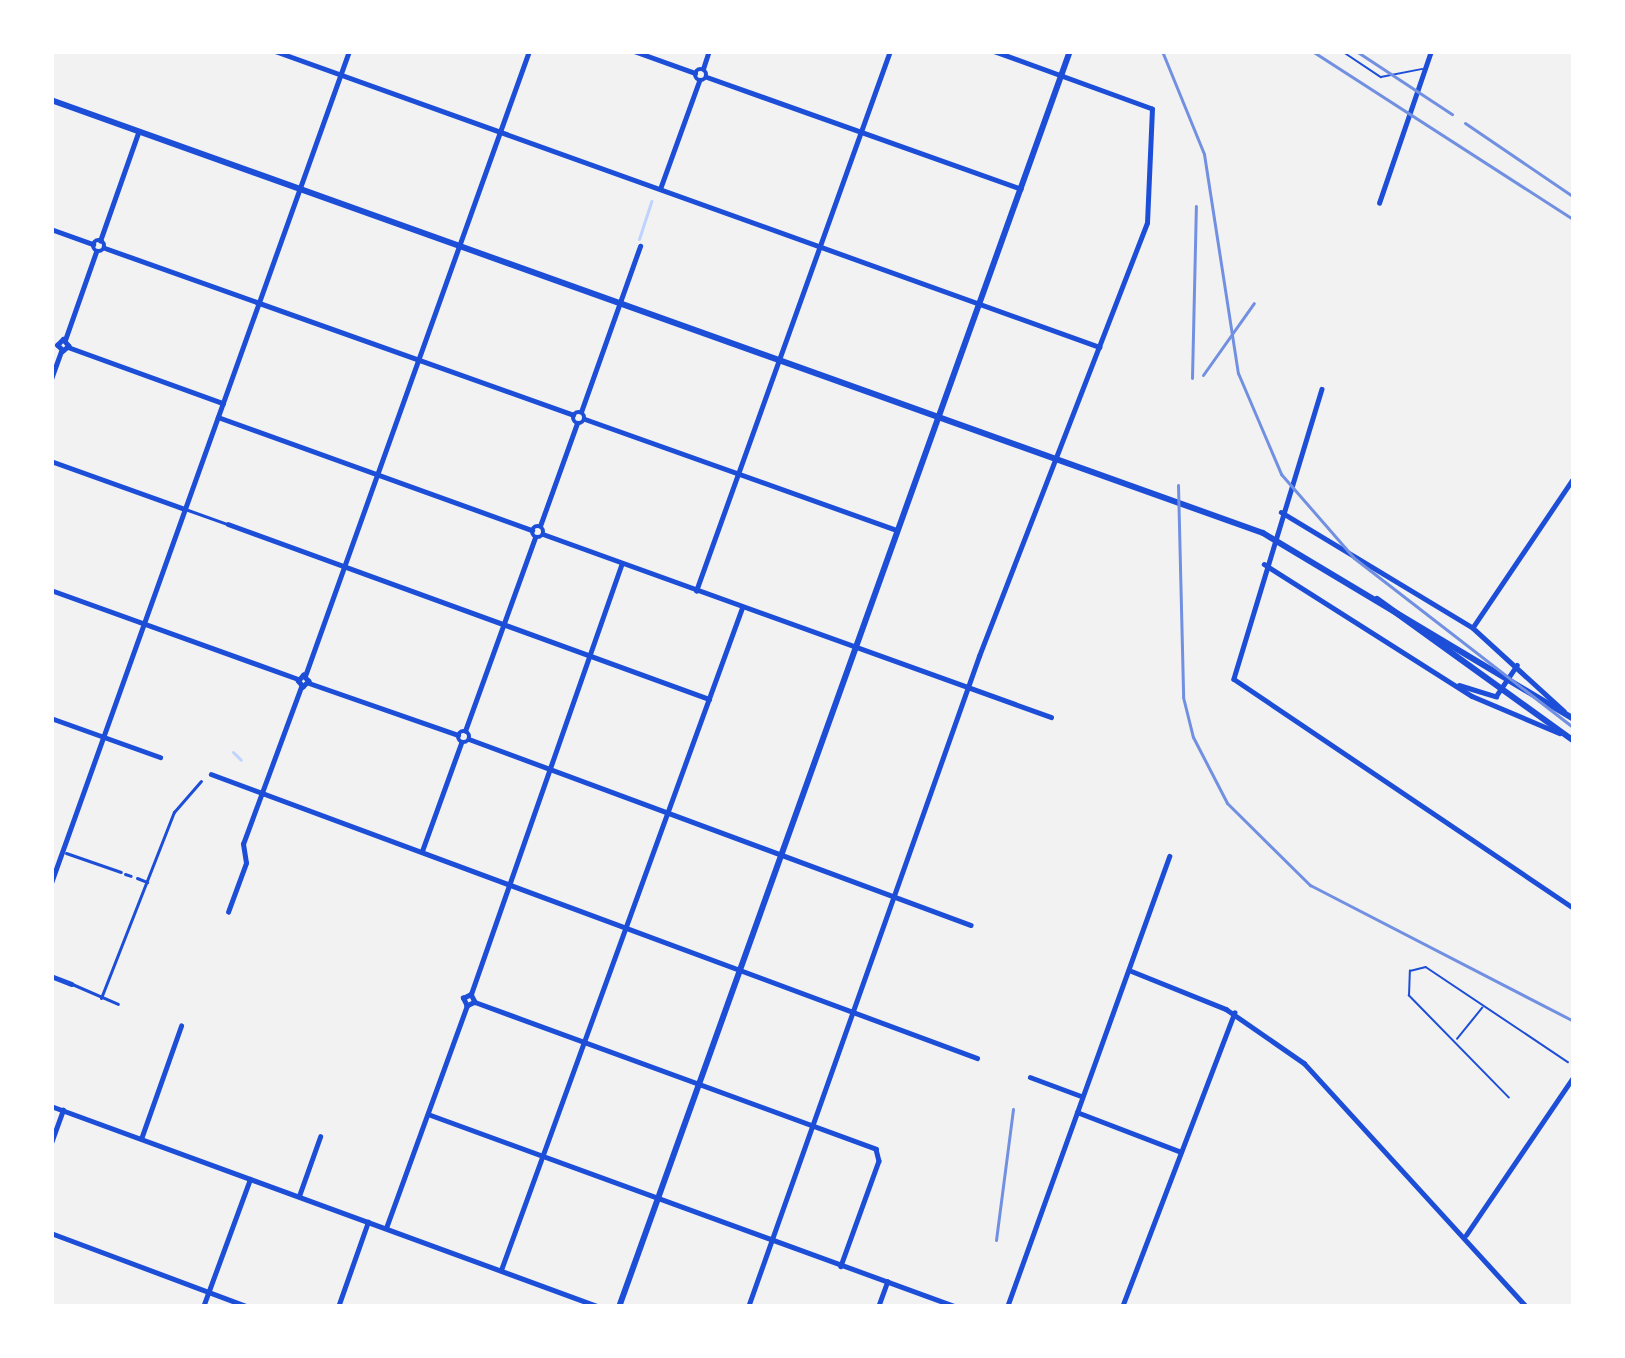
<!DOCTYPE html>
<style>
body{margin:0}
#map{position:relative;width:1625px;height:1358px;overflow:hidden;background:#f2f2f2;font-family:Signika,sans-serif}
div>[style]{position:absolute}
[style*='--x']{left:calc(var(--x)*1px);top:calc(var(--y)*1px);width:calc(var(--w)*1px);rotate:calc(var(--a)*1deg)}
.stream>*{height:3px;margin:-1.5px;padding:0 1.5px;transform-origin:1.5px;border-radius:1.5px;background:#bfd3fe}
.service>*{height:1.5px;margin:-0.75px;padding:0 0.75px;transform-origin:0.75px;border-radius:0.75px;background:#1d4ed8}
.pedestrian>*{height:3px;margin:-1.5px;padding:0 1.5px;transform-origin:1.5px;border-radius:1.5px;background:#1d4ed8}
.minor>*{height:4.5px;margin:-2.25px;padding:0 2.25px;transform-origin:2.25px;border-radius:2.25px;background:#1d4ed8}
.minor>.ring{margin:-2.25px;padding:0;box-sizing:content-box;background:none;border:4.5px solid #1d4ed8;border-radius:50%}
.tertiary>*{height:4.5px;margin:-2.25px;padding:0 2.25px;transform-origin:2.25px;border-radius:2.25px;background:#1d4ed8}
.secondary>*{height:6px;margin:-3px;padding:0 3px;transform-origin:3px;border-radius:3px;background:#1d4ed8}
.rail>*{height:3px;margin:-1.5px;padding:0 1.5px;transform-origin:1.5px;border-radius:1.5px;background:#7290e2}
span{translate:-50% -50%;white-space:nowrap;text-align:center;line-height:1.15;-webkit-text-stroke:10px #fff;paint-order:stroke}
.frame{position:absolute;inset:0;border:54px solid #fff;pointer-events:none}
</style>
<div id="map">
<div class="stream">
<i style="--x:639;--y:239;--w:40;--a:-72"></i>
<i style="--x:233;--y:752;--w:11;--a:45"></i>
</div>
<div class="service">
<i style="--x:1342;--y:51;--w:47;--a:33.7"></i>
<i style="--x:1381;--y:77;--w:42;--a:-11"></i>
<i style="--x:1457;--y:1039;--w:40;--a:-51"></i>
<i style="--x:1509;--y:1098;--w:143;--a:-134.4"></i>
<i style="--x:1409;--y:996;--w:25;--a:-88"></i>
<i style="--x:1410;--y:971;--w:16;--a:-14"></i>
<i style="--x:1426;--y:967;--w:171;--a:33.8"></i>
</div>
<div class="pedestrian">
<i style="--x:185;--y:509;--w:45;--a:19.7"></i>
<i style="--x:66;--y:853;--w:58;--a:19.1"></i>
<i style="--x:125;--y:874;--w:6;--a:18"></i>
<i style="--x:137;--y:878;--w:11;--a:22"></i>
<i style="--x:72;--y:984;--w:50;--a:23.5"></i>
<i style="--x:101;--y:998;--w:200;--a:-68.6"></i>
<i style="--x:174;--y:812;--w:41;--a:-48.9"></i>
</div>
<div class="minor">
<i style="--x:275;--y:51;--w:876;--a:19.74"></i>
<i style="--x:634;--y:51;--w:65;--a:19.8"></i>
<i class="ring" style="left:695px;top:69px;width:7.5px;height:7.5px"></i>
<i style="--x:703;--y:69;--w:19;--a:-72"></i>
<i style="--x:707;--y:77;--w:333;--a:19.6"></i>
<i style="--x:660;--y:189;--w:115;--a:-70.1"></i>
<i style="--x:1379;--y:203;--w:161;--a:-71.1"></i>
<i style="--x:51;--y:229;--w:45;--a:19.7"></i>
<i class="ring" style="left:93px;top:240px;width:7.5px;height:7.5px"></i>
<i style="--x:100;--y:241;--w:114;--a:-70.6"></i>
<i style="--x:105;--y:248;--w:497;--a:19.6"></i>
<i style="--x:63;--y:339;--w:9;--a:49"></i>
<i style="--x:69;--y:346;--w:8;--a:140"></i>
<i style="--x:63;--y:351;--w:8;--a:-135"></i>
<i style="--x:57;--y:345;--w:8;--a:-45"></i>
<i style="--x:65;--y:340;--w:93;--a:-70.6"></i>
<i style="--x:68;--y:347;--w:165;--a:19.9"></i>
<i style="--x:51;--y:379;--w:30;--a:-70"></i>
<i style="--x:1322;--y:389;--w:303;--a:106.9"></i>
<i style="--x:1234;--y:679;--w:410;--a:34"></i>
<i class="ring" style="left:573px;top:412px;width:7.5px;height:7.5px"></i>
<i style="--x:581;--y:412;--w:176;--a:-70.4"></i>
<i style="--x:218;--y:417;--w:334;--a:19.8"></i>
<i style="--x:585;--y:419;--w:330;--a:19.6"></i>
<i style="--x:51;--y:461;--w:142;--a:19.7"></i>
<i style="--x:1281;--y:512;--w:224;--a:31.1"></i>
<i style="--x:1473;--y:628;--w:123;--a:42.4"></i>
<i style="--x:228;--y:524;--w:512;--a:19.99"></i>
<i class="ring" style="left:532px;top:526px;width:7.5px;height:7.5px"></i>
<i style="--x:540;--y:526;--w:109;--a:-70.2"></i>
<i style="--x:543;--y:534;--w:540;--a:19.81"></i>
<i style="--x:1264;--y:564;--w:246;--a:32.4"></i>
<i style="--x:1472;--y:696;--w:95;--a:23"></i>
<i style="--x:51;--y:590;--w:263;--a:19.8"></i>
<i style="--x:696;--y:591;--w:574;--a:-70.24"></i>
<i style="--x:1473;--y:627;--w:181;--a:-56"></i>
<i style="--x:303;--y:675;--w:8;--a:45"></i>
<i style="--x:309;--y:681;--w:8;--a:135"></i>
<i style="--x:303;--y:687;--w:8;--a:-130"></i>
<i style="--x:298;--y:681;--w:8;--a:-50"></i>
<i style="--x:305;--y:676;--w:664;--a:-70.28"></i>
<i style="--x:309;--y:683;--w:158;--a:19.2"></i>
<i style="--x:1459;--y:685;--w:39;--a:17"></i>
<i style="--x:1496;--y:696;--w:37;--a:-56"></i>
<i style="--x:51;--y:718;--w:116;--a:19.7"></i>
<i class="ring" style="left:458px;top:731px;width:7.5px;height:7.5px"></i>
<i style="--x:465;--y:731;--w:205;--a:-70.1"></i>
<i style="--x:469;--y:739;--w:535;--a:20.33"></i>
<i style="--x:211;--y:774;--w:817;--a:20.34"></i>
<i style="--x:422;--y:851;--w:115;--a:-70.1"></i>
<i style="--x:228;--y:912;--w:52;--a:-69.8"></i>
<i style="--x:246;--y:863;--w:19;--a:-99"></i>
<i style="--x:243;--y:844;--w:167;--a:-69.7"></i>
<i style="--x:1129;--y:970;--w:105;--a:21.9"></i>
<i style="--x:1226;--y:1009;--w:95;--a:34.7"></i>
<i style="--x:1304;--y:1063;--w:331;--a:47.6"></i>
<i style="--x:51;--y:976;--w:22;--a:21"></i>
<i style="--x:471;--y:994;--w:456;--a:-70.7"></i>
<i style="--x:475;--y:1002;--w:9;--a:153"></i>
<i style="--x:467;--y:1006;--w:9;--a:-117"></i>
<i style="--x:463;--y:998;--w:9;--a:-27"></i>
<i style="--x:471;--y:994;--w:9;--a:63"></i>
<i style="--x:475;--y:1002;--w:427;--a:20.1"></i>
<i style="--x:876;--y:1149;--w:12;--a:76"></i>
<i style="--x:879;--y:1161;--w:112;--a:109.9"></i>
<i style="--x:1030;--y:1077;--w:54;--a:20.4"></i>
<i style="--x:1077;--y:1112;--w:111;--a:21"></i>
<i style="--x:428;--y:1114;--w:563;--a:20.04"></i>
<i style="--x:141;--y:1139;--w:120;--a:-70.5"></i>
<i style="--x:51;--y:1143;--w:35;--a:-70"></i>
<i style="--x:299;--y:1196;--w:63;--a:-70.4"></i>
<i style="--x:386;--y:1228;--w:236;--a:-70"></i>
<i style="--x:51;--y:1233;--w:211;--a:20.5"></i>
<i style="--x:1466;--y:1235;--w:192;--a:-55.8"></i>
<i style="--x:501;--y:1270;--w:705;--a:-70"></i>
<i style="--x:203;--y:1307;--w:136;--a:-69.8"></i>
<i style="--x:338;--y:1307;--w:90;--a:-70.6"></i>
<i style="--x:748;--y:1307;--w:691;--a:-70.46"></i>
<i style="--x:979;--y:656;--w:464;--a:-68.8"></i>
<i style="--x:1147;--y:223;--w:114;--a:-87.5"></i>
<i style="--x:1152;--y:109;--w:169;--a:-160"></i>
<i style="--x:878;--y:1307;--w:27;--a:-70"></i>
<i style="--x:1007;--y:1307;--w:479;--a:-70.2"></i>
<i style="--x:1122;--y:1307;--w:315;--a:-69.1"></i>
</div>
<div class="tertiary">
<i style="--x:51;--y:883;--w:884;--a:-70.29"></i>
<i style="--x:51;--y:1106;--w:585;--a:20.11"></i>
</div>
<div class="secondary">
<i style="--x:51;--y:100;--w:1287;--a:19.66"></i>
<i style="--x:1263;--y:533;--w:362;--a:30.9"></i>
<i style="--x:1377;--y:599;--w:243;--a:35.8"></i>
<i style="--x:619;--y:1307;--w:1335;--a:-70.25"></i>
</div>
<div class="rail">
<i style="--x:1162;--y:51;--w:111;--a:67.8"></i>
<i style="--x:1204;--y:154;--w:222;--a:81.2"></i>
<i style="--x:1238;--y:373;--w:110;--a:66.9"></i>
<i style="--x:1281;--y:474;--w:111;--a:49"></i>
<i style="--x:1354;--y:558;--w:278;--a:37.7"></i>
<i style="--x:1312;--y:51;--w:312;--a:32.8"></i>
<i style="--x:1356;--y:51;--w:115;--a:33.3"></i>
<i style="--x:1465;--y:123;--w:132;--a:34.2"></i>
<i style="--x:1203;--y:375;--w:88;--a:-54.7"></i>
<i style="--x:1192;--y:378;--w:172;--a:-88.7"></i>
<i style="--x:1178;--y:485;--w:212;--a:88.6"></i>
<i style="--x:1183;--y:697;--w:41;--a:76"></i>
<i style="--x:1193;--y:737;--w:74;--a:62.7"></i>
<i style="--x:1227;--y:803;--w:117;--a:44.7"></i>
<i style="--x:1310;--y:885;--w:297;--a:27.3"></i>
<i style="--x:996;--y:1240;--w:132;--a:-82.6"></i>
</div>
<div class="frame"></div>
</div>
